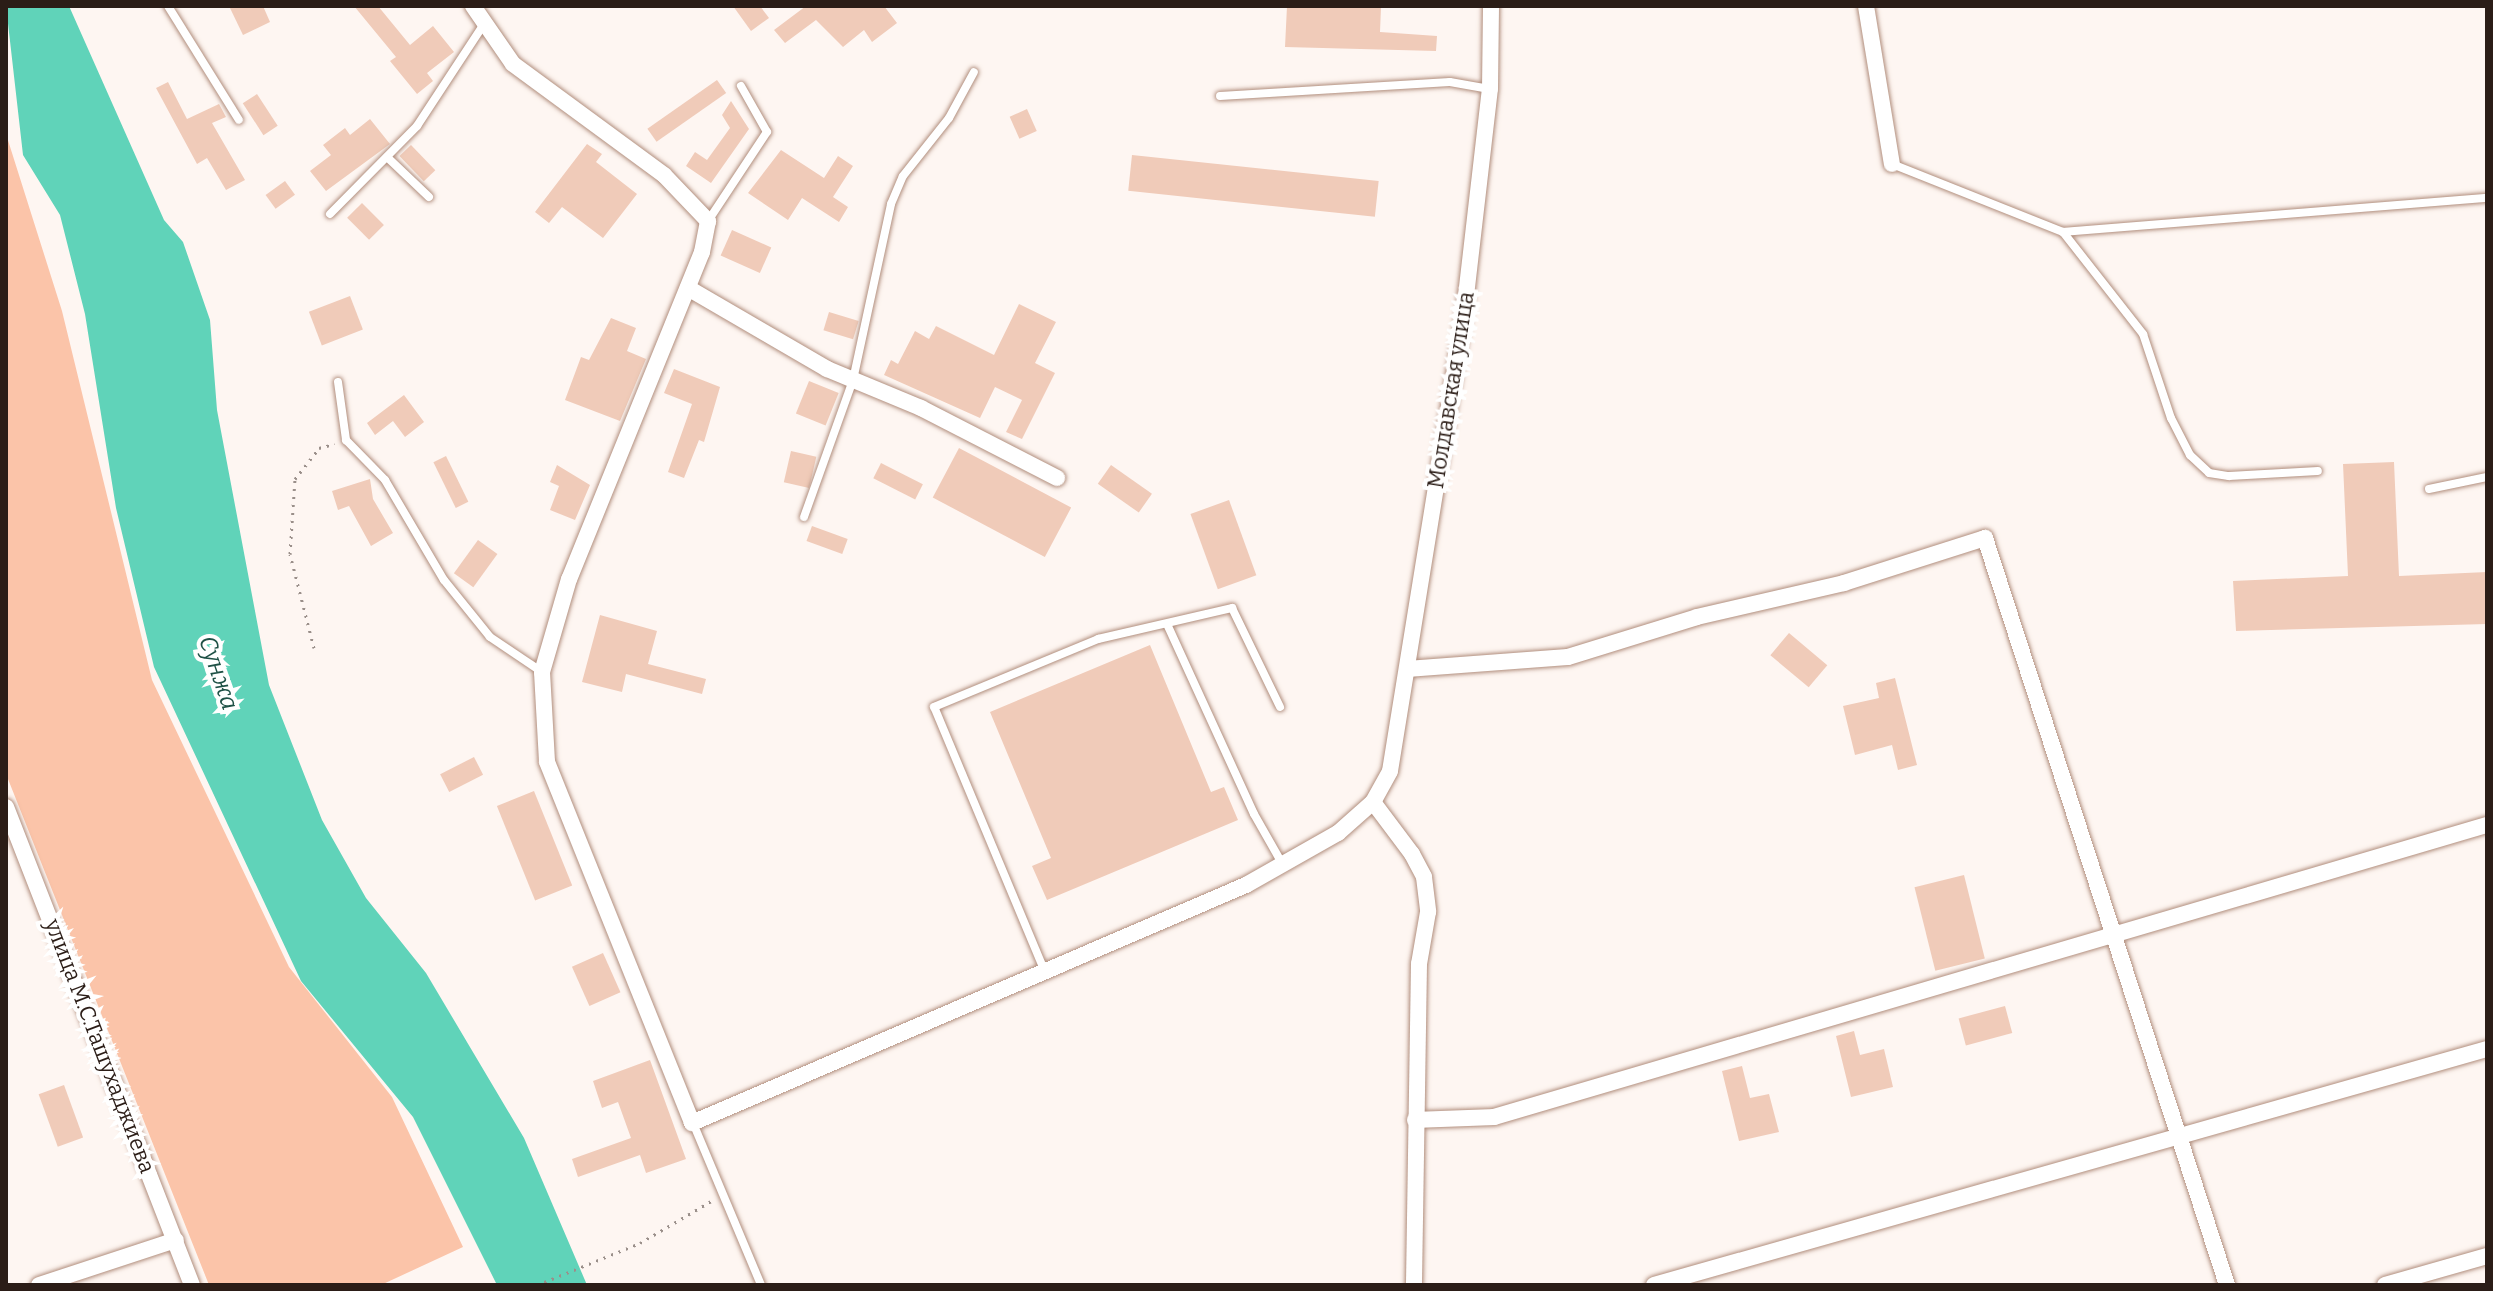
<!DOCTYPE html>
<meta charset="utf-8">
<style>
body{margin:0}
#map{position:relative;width:2493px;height:1291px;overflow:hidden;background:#fef6f2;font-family:Bitter,serif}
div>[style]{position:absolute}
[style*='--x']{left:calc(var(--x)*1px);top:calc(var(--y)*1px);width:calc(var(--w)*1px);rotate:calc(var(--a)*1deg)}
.green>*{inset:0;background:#fbc4a9}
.water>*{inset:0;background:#60d3b9}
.building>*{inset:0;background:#f0cbb9;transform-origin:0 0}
.path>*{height:3px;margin-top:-1.5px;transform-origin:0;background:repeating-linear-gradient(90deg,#9a8f8a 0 2px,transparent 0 8px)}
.roads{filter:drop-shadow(0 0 2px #b18e7d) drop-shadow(0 0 2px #b18e7d)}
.service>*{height:8px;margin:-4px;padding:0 4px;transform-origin:4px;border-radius:4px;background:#fff}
.minor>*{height:16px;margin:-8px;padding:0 8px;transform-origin:8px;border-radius:8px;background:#fff}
span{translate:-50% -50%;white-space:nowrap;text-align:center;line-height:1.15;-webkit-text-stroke:8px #fff;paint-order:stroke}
.street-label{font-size:22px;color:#2b1d17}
.water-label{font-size:24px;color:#1f5146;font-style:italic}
.frame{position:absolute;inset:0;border:8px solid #2b1d17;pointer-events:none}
</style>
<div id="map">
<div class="green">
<i style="clip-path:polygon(6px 134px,62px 311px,152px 680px,289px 967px,392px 1097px,463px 1247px,381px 1285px,209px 1285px,6px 774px)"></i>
</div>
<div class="water">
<i style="clip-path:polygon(6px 6px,69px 6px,164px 220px,183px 242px,210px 320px,217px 410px,269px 685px,322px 820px,366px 898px,426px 973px,524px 1138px,587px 1285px,497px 1285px,413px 1117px,301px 981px,154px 667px,116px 508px,85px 314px,60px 215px,23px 155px)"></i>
</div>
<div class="building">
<i style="clip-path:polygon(229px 6px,263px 6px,270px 22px,243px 35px)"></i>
<i style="clip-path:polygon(354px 6px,378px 6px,410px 45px,433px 26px,454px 52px,427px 73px,433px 81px,417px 94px,390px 61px,396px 57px)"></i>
<i style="clip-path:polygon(733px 6px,760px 6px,769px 18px,751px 31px)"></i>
<i style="clip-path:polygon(806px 6px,884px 6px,897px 23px,872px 42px,864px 30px,843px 47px,816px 20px,785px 43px,774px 30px)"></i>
<i style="clip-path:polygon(1287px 6px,1381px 7px,1380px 32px,1437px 36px,1436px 51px,1285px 47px)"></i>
<i style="left:717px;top:80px;width:16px;height:85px;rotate:55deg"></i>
<i style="clip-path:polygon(168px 82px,187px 119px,219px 104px,226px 117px,212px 123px,245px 180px,226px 190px,207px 158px,197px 164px,156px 88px)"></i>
<i style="left:257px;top:94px;width:38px;height:17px;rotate:57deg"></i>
<i style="clip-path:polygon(731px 101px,749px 129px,711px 183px,686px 166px,695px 152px,707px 160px,730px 128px,722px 115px)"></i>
<i style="left:1027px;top:109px;width:24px;height:19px;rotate:66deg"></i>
<i style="clip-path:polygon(370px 119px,390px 144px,326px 191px,310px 171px,331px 155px,323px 145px,345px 128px,350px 135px)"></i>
<i style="clip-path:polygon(587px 144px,602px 154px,596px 162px,637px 194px,603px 238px,562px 207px,549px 223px,535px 212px)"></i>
<i style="left:411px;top:145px;width:35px;height:16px;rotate:46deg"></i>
<i style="clip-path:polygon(781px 150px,824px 178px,838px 156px,853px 166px,833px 197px,848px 207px,839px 222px,802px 198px,788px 220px,748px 193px)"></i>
<i style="left:1132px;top:155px;width:248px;height:36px;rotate:6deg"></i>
<i style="left:285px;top:181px;width:17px;height:24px;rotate:54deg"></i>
<i style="left:362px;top:203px;width:31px;height:21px;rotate:45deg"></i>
<i style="left:732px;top:230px;width:43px;height:28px;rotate:24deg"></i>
<i style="left:350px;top:296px;width:36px;height:44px;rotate:69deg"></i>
<i style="clip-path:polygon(1019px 304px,1056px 322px,1035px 363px,1055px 373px,1022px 439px,1006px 432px,1022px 400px,995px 387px,980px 418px,884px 375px,891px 360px,898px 364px,915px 331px,929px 339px,936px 326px,994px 355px)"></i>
<i style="left:829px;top:312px;width:31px;height:19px;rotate:17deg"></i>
<i style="clip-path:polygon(611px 318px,636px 328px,627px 351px,646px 359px,620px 421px,565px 400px,581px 357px,589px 360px)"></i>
<i style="clip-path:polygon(674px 369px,720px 387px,704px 442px,699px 440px,684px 478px,668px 472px,692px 404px,664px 393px)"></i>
<i style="left:809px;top:381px;width:32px;height:35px;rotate:22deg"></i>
<i style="clip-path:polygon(404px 395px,424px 422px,405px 437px,393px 421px,375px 435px,367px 423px)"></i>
<i style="left:959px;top:448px;width:127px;height:56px;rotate:28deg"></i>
<i style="left:791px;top:451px;width:26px;height:32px;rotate:13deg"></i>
<i style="left:446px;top:456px;width:51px;height:14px;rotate:64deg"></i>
<i style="clip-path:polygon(2394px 462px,2399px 576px,2487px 572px,2487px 624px,2236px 631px,2233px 581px,2348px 576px,2343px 464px)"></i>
<i style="left:881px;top:463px;width:47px;height:17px;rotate:27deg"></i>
<i style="clip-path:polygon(557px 465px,590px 485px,575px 520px,550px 510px,559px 486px,550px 482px)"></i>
<i style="left:1111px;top:465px;width:50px;height:23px;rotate:35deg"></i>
<i style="clip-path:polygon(370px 479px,373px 499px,393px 533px,371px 546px,349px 506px,338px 510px,332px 491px)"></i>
<i style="left:1229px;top:500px;width:80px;height:41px;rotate:70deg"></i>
<i style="left:812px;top:526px;width:38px;height:16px;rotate:20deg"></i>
<i style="left:478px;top:540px;width:24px;height:41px;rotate:36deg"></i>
<i style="clip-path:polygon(600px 615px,657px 631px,648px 664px,706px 679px,702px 694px,626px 674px,622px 692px,582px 682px)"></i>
<i style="left:1789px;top:633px;width:50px;height:29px;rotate:40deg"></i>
<i style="clip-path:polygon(1150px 645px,1211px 792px,1224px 787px,1238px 820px,1047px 900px,1032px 866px,1051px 858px,990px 712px)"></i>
<i style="clip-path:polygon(1895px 678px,1917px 765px,1898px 770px,1892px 745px,1855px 755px,1843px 706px,1879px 698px,1876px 683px)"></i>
<i style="left:474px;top:757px;width:20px;height:38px;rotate:63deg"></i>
<i style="left:534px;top:791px;width:102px;height:40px;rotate:68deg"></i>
<i style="left:1964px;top:875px;width:86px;height:51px;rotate:76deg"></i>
<i style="left:603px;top:953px;width:43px;height:34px;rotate:66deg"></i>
<i style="left:2005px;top:1006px;width:28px;height:48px;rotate:75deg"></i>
<i style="clip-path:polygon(1854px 1031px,1860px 1055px,1884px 1049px,1893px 1087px,1851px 1097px,1836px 1036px)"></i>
<i style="clip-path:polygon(650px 1060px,686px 1159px,646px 1173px,640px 1155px,578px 1177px,572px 1159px,631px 1138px,618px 1102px,602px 1108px,593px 1081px)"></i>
<i style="clip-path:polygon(1742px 1066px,1750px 1098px,1769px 1094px,1779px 1132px,1739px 1141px,1722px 1071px)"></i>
<i style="left:64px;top:1085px;width:56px;height:27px;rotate:70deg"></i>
</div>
<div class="path">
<i style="--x:314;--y:648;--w:97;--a:-104.3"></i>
<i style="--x:290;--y:554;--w:75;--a:-86.2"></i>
<i style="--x:295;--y:479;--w:39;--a:-52"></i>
<i style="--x:319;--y:448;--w:16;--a:-15"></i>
<i style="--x:537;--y:1285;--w:111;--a:-22.2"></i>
<i style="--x:640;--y:1243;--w:85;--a:-30.5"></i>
</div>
<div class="roads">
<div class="service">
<i style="--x:168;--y:6;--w:134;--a:58.1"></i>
<i style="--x:1220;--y:96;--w:230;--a:-3.5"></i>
<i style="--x:1450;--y:82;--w:40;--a:10"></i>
<i style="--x:387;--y:157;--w:58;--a:43.6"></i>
<i style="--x:1892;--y:164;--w:184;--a:21.7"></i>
<i style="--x:2063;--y:232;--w:425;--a:-4.6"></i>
<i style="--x:330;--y:214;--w:124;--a:-45.3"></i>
<i style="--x:417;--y:126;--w:122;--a:-56.7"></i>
<i style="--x:708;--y:221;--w:107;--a:-56.5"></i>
<i style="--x:767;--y:132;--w:53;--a:-119.5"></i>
<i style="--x:2063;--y:232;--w:130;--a:51.9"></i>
<i style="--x:2143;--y:334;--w:89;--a:71.6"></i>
<i style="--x:2171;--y:418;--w:42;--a:62.8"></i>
<i style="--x:2190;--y:455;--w:26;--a:43"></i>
<i style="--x:2209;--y:473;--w:20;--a:9"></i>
<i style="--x:2229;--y:476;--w:89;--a:-3.2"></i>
<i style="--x:338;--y:382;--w:59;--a:82.1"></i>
<i style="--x:346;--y:440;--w:56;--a:45.7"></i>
<i style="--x:385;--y:480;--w:116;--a:59.5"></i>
<i style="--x:444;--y:580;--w:73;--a:51.1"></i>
<i style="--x:490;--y:637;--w:63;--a:33.9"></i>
<i style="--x:2429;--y:489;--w:59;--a:-11.7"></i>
<i style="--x:804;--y:517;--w:145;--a:-70.3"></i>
<i style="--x:853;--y:380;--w:180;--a:-77.8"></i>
<i style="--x:891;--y:204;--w:30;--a:-67"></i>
<i style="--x:903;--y:176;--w:74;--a:-51.6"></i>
<i style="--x:949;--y:118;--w:52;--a:-61.5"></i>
<i style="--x:1167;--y:624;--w:209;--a:65.4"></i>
<i style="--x:1254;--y:814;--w:59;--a:60.4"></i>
<i style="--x:1045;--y:972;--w:287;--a:-112.7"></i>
<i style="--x:934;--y:707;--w:178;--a:-22.5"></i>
<i style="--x:1098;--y:639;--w:138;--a:-13"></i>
<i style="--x:1232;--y:608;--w:110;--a:64.1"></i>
<i style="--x:693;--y:1123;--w:176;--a:67.2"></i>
</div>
<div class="minor">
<i style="--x:473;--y:6;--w:70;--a:55.4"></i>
<i style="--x:513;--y:64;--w:187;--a:36.3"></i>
<i style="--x:664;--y:175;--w:64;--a:46.3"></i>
<i style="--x:708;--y:221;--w:32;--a:101"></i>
<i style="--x:702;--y:252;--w:353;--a:112.1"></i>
<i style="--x:569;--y:579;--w:97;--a:106.2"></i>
<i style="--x:542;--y:672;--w:90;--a:86.8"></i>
<i style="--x:547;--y:762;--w:389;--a:68.1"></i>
<i style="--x:692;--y:1123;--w:603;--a:-23.25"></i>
<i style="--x:1246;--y:885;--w:106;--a:-29.5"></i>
<i style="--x:1338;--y:833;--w:47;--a:-41.5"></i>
<i style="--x:1373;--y:802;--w:35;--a:-61"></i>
<i style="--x:1390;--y:771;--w:464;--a:-80.8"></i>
<i style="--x:1464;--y:313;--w:226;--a:-83.4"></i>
<i style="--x:1490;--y:89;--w:83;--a:-89.3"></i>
<i style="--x:1866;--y:6;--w:160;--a:80.7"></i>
<i style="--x:688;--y:288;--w:161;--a:30.2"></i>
<i style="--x:827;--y:369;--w:102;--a:22.5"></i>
<i style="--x:921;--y:408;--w:153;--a:27.2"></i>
<i style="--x:1407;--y:669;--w:161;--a:-4.3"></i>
<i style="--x:1568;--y:657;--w:135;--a:-17.2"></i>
<i style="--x:1697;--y:617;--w:151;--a:-13"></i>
<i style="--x:1844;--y:583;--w:148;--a:-17.7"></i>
<i style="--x:1985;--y:538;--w:785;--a:72.05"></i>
<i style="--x:1373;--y:802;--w:65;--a:53.1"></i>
<i style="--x:1412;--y:854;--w:26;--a:62"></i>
<i style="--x:1424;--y:877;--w:35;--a:83"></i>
<i style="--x:1428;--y:912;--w:53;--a:99.8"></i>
<i style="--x:1419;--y:964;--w:321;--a:90.9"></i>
<i style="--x:6;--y:807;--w:513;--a:68.74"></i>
<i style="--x:1415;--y:1120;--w:79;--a:-2.2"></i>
<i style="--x:1494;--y:1117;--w:1035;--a:-16.39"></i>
<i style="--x:39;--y:1285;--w:144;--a:-18.2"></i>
<i style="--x:1654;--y:1285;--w:866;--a:-15.82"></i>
<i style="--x:2385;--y:1285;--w:106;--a:-15.9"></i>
</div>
</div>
<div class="street-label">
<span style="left:1451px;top:390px;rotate:-81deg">Молдавская улица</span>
<span style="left:100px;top:1046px;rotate:69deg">улица М.С.Ташухаджиева</span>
</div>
<div class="water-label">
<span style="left:218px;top:673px;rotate:71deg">Сунжа</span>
</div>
<div class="frame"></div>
</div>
